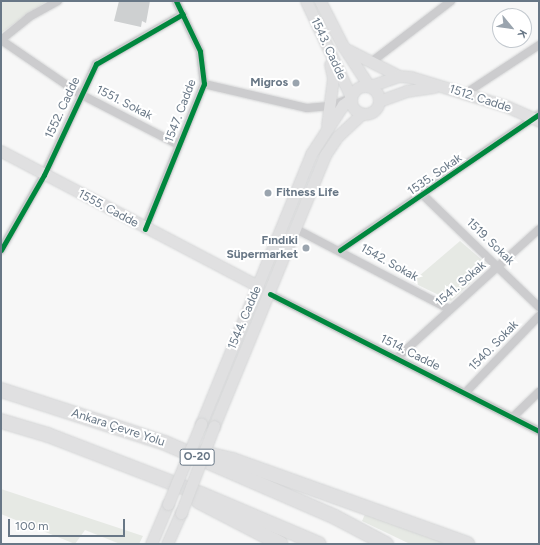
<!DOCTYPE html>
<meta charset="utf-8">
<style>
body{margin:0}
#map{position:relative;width:540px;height:545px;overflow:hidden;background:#f7f7f7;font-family:Figtree,sans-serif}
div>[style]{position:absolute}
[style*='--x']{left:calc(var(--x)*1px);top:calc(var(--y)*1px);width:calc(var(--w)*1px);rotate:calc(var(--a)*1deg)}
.green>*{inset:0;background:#e6e9e4}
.building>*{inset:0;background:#ced0d1}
.roads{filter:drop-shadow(0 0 1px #d4d5d6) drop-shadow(0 0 1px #d4d5d6)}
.street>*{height:8px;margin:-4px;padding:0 4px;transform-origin:4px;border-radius:4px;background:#ccccce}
.secondary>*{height:11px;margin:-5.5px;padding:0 5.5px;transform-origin:5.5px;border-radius:5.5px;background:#e0e0e1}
.secondary>.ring{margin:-5.5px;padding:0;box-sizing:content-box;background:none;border:11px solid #e0e0e1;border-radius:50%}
.highway>*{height:14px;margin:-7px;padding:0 7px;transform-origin:7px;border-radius:7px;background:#e0e0e1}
.bridges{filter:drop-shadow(0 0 1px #d4d5d6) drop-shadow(0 0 1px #d4d5d6)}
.secondary-bridge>*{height:11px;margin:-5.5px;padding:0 5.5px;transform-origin:5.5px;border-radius:5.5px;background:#e0e0e1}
.cycleway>*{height:5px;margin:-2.5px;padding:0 2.5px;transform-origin:2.5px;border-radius:2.5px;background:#00873e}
.dots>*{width:11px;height:11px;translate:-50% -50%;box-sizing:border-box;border:2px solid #fff;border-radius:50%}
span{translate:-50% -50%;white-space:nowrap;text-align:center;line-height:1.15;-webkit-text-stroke:4px #fff;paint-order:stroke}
.shield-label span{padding:1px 3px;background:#fff;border:1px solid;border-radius:3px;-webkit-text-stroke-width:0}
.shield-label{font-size:11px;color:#687786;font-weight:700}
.street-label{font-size:12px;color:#687786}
.poi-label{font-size:12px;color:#687786;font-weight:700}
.right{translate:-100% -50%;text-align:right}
.left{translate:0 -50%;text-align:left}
.frame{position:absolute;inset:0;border:2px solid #687786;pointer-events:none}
.north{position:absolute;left:492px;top:8px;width:40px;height:40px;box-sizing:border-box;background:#fff;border:1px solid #c3c9cf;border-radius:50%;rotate:119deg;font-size:11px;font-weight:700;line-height:16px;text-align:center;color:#687786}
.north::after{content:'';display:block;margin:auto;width:14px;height:18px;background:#9aa4ae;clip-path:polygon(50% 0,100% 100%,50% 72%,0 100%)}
.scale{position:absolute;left:8px;top:519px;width:117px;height:18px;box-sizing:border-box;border:2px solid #687786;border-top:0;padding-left:5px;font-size:12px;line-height:14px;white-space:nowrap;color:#687786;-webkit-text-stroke:3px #fff;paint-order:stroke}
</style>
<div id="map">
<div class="green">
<i style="clip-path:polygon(1px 1px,47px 1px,1px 33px)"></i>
<i style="clip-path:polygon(460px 241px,489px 266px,451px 301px,412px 282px)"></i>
<i style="clip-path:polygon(1px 489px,143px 536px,139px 544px,120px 544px,85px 530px,75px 544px,1px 514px)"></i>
<i style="clip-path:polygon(366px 512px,455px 544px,410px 544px,362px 521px)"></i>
</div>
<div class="building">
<i style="clip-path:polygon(119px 1px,150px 1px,146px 23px,142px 21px,141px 27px,114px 21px)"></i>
</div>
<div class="roads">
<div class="street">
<i style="--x:1;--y:40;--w:96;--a:34.4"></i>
<i style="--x:80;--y:94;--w:111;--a:27.3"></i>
<i style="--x:1;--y:40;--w:36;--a:-39"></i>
<i style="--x:29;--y:17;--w:33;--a:-29"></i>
<i style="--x:370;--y:63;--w:102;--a:-37.4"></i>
<i style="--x:204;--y:84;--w:106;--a:13.1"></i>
<i style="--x:307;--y:108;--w:23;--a:-5"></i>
<i style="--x:330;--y:106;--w:17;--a:-21"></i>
<i style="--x:466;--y:93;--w:87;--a:-33.3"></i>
<i style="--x:423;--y:195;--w:161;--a:44"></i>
<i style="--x:145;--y:229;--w:157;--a:-67.9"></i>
<i style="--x:204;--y:84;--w:33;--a:-97"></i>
<i style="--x:200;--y:51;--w:55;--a:-115.6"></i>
<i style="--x:296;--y:229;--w:173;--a:27.6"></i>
<i style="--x:1;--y:250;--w:86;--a:-60.2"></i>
<i style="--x:44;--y:175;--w:123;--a:-64.9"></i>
<i style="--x:96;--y:64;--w:100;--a:-29.9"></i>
<i style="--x:340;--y:250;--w:241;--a:-34.3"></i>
<i style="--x:270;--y:294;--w:302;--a:27"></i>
<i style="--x:398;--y:357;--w:190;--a:-42.2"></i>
<i style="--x:466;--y:392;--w:105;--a:-46.2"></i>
<i style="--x:513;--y:417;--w:36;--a:-44"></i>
</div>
<div class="secondary">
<i style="--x:306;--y:1;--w:106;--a:64.9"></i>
<i style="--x:320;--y:1;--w:51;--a:62.9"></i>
<i style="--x:343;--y:46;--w:48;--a:57"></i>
<i style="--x:348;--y:50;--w:57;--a:27"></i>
<i class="ring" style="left:351px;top:86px;width:17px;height:17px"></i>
<i style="--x:370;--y:86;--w:31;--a:-19"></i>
<i style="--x:399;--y:76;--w:12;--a:5"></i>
<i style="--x:411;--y:77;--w:99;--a:17"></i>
<i style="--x:506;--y:106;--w:36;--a:24"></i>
<i style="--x:379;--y:101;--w:29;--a:-20"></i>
<i style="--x:406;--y:91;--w:28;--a:-8"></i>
<i style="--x:327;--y:125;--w:47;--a:-82.7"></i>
<i style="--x:333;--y:78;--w:14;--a:-102"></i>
<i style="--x:1;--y:151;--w:290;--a:27.7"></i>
<i style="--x:201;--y:424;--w:292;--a:-67.8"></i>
<i style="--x:311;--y:154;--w:59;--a:-56.9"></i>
<i style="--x:343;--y:105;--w:10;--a:-37"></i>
<i style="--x:214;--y:426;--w:293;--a:-67.7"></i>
<i style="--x:325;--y:155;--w:23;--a:-56"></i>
<i style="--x:338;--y:136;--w:33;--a:-43"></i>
<i style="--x:151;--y:544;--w:43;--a:-67"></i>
<i style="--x:167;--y:544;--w:34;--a:-66"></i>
</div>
<div class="highway">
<i style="--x:1;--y:390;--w:172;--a:17.9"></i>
<i style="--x:165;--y:443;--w:185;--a:23.5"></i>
<i style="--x:335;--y:517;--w:58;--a:27.9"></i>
<i style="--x:1;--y:421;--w:49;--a:16.6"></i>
<i style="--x:48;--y:435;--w:164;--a:21.1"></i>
<i style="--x:201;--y:494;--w:128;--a:23"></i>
<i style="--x:203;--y:453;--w:31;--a:13"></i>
<i style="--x:233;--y:460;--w:249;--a:19.7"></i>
<i style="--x:198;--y:501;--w:93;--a:27.4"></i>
</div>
</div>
<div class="bridges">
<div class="secondary-bridge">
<i style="--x:168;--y:504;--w:87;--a:-67.6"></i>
<i style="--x:181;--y:513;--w:93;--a:-69.2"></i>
</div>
</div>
<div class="cycleway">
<i style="--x:145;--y:229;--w:157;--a:-67.9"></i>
<i style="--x:204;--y:84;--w:33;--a:-97"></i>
<i style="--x:200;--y:51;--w:55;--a:-115.6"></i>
<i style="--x:1;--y:250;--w:86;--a:-60.2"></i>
<i style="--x:44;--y:175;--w:123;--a:-64.9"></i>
<i style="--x:96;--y:64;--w:100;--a:-29.9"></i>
<i style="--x:340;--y:250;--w:241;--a:-34.3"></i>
<i style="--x:270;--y:294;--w:302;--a:27"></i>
</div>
<div class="dots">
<i style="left:296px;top:83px;background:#9aa4ae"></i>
<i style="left:268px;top:193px;background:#9aa4ae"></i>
<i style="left:306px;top:248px;background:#9aa4ae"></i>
</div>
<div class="shield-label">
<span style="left:197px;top:457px">O-20</span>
</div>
<div class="street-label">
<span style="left:328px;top:49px;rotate:65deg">1543. Cadde</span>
<span style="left:480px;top:99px;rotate:18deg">1512. Cadde</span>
<span style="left:124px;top:103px;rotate:27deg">1551. Sokak</span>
<span style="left:63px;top:108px;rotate:-65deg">1552. Cadde</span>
<span style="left:181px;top:111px;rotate:-69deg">1547. Cadde</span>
<span style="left:435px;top:175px;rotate:-35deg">1535. Sokak</span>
<span style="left:108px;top:209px;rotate:28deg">1555. Cadde</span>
<span style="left:490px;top:242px;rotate:44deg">1519. Sokak</span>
<span style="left:389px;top:263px;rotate:29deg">1542. Sokak</span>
<span style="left:461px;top:284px;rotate:-41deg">1541. Sokak</span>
<span style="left:245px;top:318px;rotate:-67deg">1544. Cadde</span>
<span style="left:494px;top:346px;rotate:-46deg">1540. Sokak</span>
<span style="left:410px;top:353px;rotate:27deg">1514. Cadde</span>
<span style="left:118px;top:428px;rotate:18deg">Ankara Çevre Yolu</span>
</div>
<div class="poi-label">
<span class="right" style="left:288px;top:83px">Migros</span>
<span class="left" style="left:276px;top:193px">Fitness Life</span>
<span class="right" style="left:298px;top:248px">Fındıki<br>Süpermarket</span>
</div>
<div class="frame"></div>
<div class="north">K</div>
<div class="scale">100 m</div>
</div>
